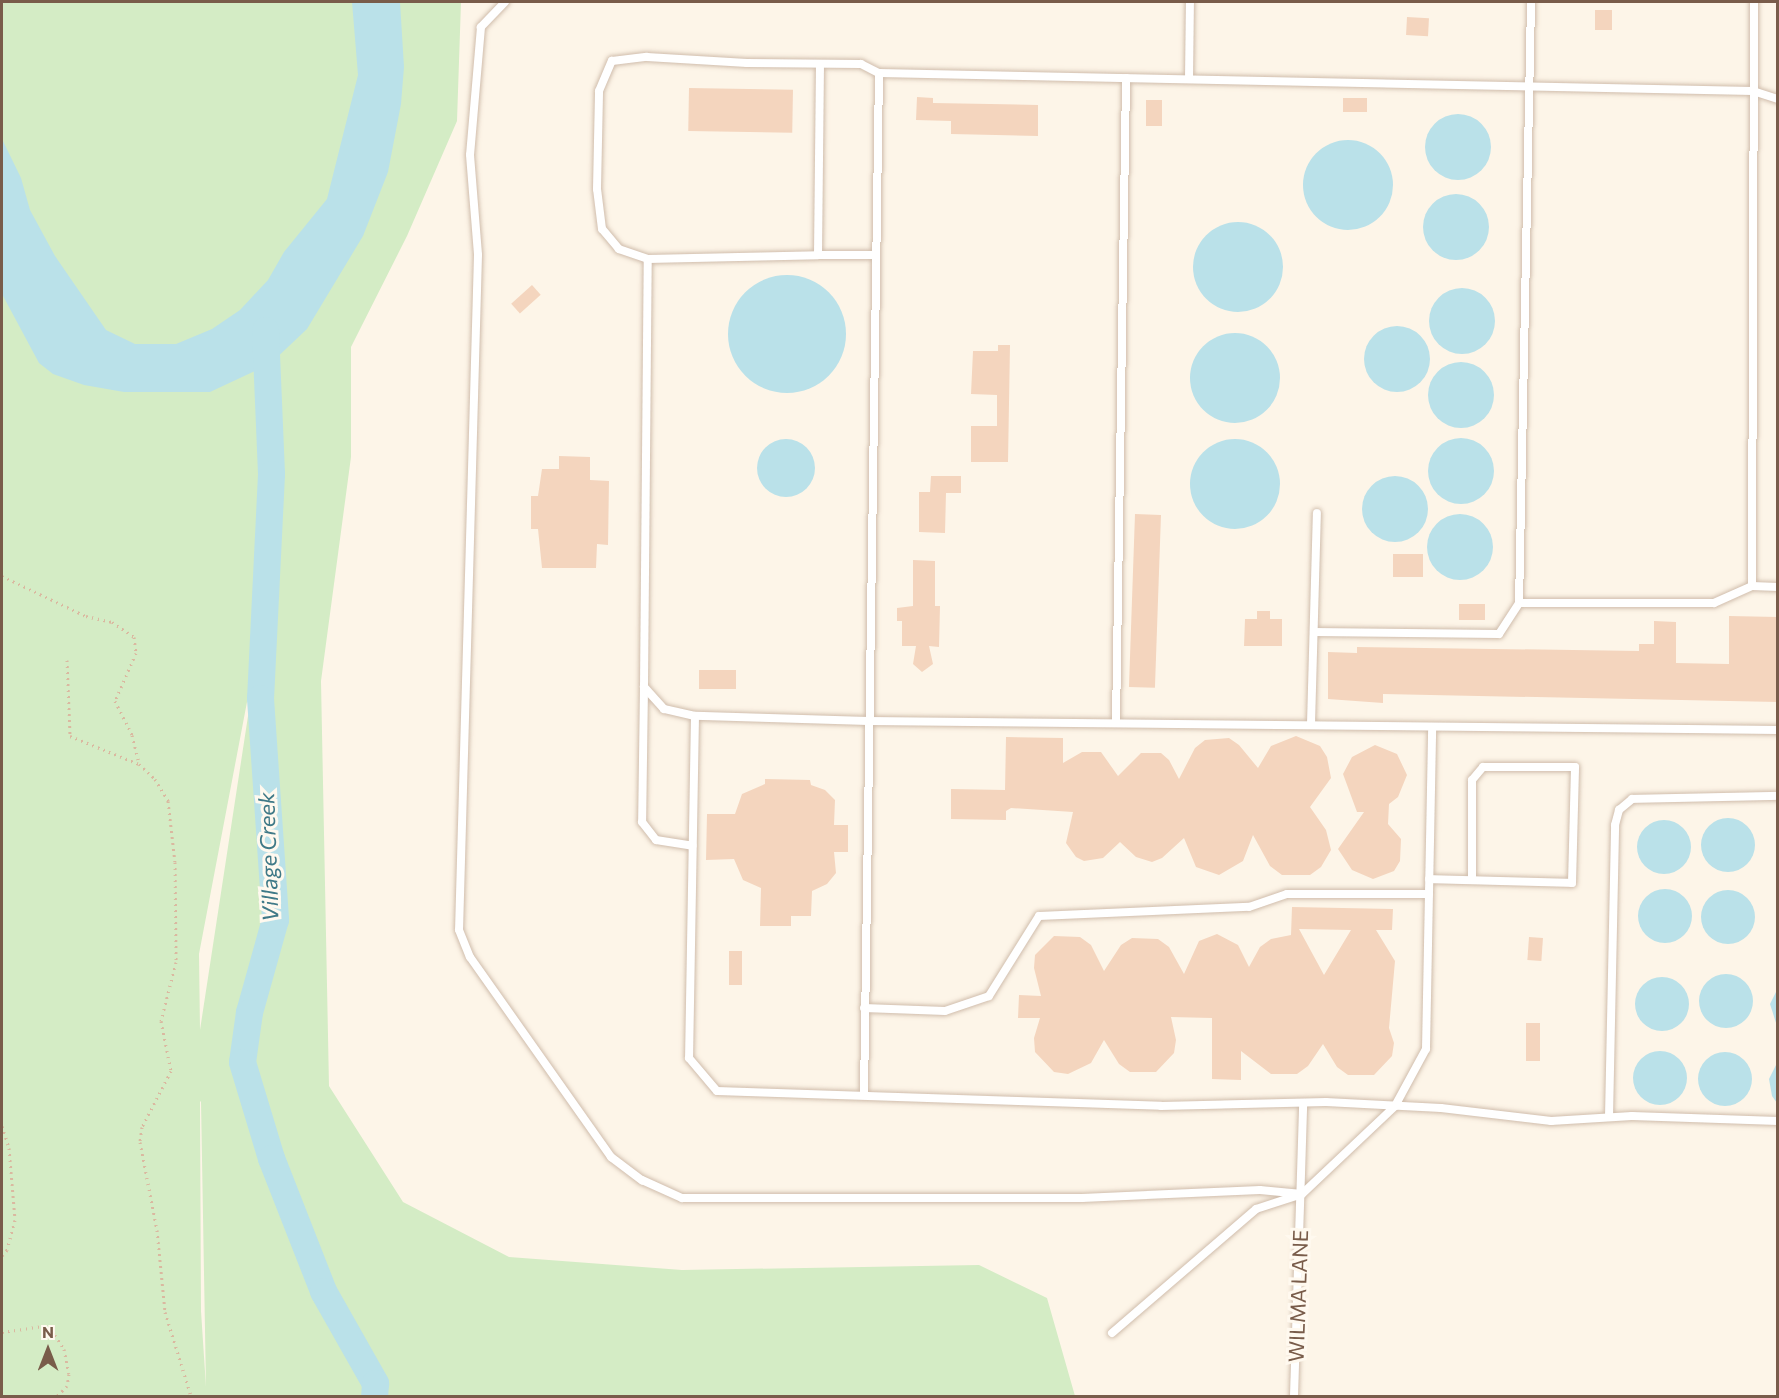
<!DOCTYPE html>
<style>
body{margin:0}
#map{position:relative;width:1779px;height:1398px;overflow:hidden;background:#fdf5e8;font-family:Commissioner,sans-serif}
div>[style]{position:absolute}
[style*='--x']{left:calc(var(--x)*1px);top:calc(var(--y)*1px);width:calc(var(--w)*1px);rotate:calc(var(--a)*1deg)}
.green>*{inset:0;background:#d4ecc5}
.water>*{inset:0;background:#bae1e9}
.round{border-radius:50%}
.river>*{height:27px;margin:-13.5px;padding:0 13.5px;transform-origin:13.5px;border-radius:13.5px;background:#bae1e9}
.building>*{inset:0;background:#f4d5be;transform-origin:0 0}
.path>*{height:3px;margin-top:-1.5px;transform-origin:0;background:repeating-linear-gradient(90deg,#dab8a0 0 1.5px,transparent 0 6px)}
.roads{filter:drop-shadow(0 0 2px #d0bdac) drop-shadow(0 0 2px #d0bdac)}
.service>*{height:8px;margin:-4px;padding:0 4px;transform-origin:4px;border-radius:4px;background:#fff}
span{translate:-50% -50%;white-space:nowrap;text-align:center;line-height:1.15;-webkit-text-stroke:6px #fff9ef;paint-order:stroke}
.street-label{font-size:21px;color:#795c4a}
.water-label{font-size:22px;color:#3f7987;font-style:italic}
.frame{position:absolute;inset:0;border:3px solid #795c4a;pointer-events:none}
.north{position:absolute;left:18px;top:1320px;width:60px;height:60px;-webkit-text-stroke:4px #fff9ef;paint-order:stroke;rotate:0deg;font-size:16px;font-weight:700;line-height:24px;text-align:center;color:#795c4a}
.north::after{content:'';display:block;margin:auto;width:21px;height:27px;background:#795c4a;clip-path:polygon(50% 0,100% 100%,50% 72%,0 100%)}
</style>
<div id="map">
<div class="green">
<i style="clip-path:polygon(evenodd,2px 2px,461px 2px,457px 121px,407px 236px,351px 347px,351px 457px,321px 681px,329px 1086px,403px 1202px,509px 1257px,682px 1270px,979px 1265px,1047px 1298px,1075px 1396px,2px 1396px,2px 2px,263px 618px,200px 1030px,199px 954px,263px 618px,2px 2px,200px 1101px,201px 1102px,206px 1387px,201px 1311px,200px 1101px)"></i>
</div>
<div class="water">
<i style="clip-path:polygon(352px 2px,400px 2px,404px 67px,401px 104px,388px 172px,363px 236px,307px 329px,270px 364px,210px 392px,124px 392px,84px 385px,53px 374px,39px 363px,2px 294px,2px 139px,21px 178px,30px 210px,55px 256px,106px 330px,135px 344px,176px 344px,212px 329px,240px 310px,268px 280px,284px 252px,327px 199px,358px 75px)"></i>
<i class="round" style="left:1425px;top:114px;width:66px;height:66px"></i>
<i class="round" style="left:1303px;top:140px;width:90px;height:90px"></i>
<i class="round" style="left:1423px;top:194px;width:66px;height:66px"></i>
<i class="round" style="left:1193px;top:222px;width:90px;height:90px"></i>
<i class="round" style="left:728px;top:275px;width:118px;height:118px"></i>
<i class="round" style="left:1429px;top:288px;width:66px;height:66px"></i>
<i class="round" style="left:1364px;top:326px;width:66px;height:66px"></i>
<i class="round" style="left:1190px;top:333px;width:90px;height:90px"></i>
<i class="round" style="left:1428px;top:362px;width:66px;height:66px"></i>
<i class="round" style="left:1428px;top:438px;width:66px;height:66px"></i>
<i class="round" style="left:1190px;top:439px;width:90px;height:90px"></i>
<i class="round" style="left:757px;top:439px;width:58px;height:58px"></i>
<i class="round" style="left:1362px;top:476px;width:66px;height:66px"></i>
<i class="round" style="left:1427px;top:514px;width:66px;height:66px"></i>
<i class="round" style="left:1701px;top:818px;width:54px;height:54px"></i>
<i class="round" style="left:1637px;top:820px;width:54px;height:54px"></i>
<i class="round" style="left:1638px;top:889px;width:54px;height:54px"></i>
<i class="round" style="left:1701px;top:890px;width:54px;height:54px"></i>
<i class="round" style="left:1699px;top:974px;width:54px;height:54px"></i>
<i class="round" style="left:1635px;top:977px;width:54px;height:54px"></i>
<i style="clip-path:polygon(1777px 990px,1777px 1026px,1770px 1004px)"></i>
<i class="round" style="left:1633px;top:1051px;width:54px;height:54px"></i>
<i class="round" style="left:1698px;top:1052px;width:54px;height:54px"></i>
<i style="clip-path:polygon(1777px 1063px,1777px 1103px,1772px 1096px,1769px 1079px)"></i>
</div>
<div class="river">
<i style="--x:265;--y:330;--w:144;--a:87.6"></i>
<i style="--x:271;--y:474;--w:224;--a:92.8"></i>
<i style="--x:260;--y:698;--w:222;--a:86.1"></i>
<i style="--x:275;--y:919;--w:97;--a:105.6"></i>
<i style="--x:249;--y:1012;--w:50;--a:98"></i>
<i style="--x:242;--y:1062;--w:100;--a:73.2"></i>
<i style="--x:271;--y:1158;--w:143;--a:68.6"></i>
<i style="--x:323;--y:1291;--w:106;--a:60.5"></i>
<i style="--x:375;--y:1383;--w:13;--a:94"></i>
</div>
<div class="building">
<i style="left:1595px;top:10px;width:17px;height:20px"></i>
<i style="left:1407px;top:17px;width:22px;height:18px;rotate:3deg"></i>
<i style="left:689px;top:88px;width:104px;height:43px;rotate:1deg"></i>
<i style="clip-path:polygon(917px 97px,933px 98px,933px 103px,1038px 105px,1038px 136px,951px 134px,951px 121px,916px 120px)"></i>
<i style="left:1343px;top:98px;width:24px;height:14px"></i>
<i style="left:1146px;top:100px;width:16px;height:26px"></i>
<i style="left:532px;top:285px;width:13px;height:28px;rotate:48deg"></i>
<i style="clip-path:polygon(998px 345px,1010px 345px,1008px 462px,971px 462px,971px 426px,997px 426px,997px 395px,971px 394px,973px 351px,998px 351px)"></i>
<i style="clip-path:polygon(559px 456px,590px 457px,590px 480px,609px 481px,608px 545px,597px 544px,596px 568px,542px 568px,538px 529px,531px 529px,531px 496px,538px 496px,542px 469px,559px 469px)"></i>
<i style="clip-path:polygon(931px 476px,961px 476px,961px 493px,946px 493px,945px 533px,919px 532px,919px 492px,930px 492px)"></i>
<i style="left:1135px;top:514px;width:26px;height:173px;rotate:2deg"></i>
<i style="left:1393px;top:554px;width:30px;height:23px"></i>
<i style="clip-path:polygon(913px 560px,935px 561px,935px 606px,940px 606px,939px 647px,929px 646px,933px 664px,922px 672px,913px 664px,916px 646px,902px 646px,902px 621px,897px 621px,897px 608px,913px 606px)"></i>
<i style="left:1459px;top:604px;width:26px;height:16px"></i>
<i style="clip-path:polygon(1257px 611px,1270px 611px,1270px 619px,1282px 619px,1282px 646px,1244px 646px,1245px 619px,1257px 619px)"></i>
<i style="clip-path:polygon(1729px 616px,1778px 617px,1778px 702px,1383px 694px,1383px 703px,1328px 699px,1328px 652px,1357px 653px,1357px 647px,1639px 651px,1639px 644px,1654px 644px,1654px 621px,1676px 622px,1676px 663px,1729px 664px)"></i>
<i style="left:699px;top:670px;width:37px;height:19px"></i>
<i style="clip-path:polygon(1296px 736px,1320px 746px,1327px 757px,1331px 778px,1310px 807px,1326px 830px,1331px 850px,1321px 867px,1310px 875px,1282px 875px,1270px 866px,1253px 835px,1243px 861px,1219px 875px,1196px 867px,1184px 838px,1162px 858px,1152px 862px,1136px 857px,1120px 842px,1103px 858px,1084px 861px,1076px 857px,1066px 843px,1073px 812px,1011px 808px,1006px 811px,1006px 820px,951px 819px,951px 789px,1005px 790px,1006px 737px,1063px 738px,1063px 763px,1082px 752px,1101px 752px,1118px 776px,1141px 753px,1161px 753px,1169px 760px,1179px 779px,1195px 748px,1205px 740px,1229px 738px,1239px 745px,1258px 768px,1271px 746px)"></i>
<i style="clip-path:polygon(1375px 745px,1397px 754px,1407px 775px,1398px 797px,1389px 804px,1388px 824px,1401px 839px,1400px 861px,1394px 871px,1373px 879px,1352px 870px,1338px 849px,1364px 812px,1357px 812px,1343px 774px,1352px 757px)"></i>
<i style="clip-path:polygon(765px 779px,810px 780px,811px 785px,825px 790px,835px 800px,834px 825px,848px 825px,848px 852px,834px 852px,836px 873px,827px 884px,812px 891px,811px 916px,791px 916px,791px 926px,760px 926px,761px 888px,743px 880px,734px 859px,706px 860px,707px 814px,735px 814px,742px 794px,765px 784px)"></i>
<i style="clip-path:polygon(evenodd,1292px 907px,1393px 909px,1392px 930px,1376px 930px,1395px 961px,1389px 1028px,1394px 1043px,1392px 1056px,1374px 1075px,1348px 1075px,1337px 1067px,1323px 1044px,1308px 1066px,1297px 1074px,1271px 1074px,1241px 1051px,1241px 1080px,1212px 1079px,1212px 1018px,1171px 1017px,1176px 1040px,1174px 1053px,1156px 1072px,1130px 1072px,1119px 1064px,1104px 1040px,1091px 1063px,1068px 1074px,1054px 1072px,1035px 1052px,1034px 1038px,1040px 1018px,1018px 1018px,1019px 995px,1041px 996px,1034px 968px,1035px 955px,1054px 936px,1080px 937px,1091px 945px,1104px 971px,1121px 945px,1132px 938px,1158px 939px,1169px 947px,1184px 974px,1199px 941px,1217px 934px,1238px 945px,1249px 967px,1260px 947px,1271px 939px,1291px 935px,1292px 907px,1299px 929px,1351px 930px,1324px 975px,1299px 929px)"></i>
<i style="left:1529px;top:937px;width:14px;height:23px;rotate:4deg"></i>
<i style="left:729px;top:951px;width:13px;height:34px"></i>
<i style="left:1526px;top:1023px;width:14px;height:38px"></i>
</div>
<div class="path">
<i style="--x:2;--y:576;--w:93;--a:25.5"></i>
<i style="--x:86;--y:616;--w:27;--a:13"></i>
<i style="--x:112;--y:622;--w:27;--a:34"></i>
<i style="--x:134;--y:637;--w:16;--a:83"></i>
<i style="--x:136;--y:653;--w:52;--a:113.6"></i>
<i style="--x:115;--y:701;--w:38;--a:63"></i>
<i style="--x:132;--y:735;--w:29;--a:76"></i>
<i style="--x:67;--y:660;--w:76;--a:87.7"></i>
<i style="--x:70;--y:736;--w:74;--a:22.1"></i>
<i style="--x:139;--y:764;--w:22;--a:43"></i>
<i style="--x:155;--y:779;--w:26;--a:59"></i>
<i style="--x:168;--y:801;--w:61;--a:83.5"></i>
<i style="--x:175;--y:862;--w:100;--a:89.4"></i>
<i style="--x:176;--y:962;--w:61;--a:104.3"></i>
<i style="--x:161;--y:1021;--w:51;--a:78.7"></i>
<i style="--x:171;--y:1071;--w:63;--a:117.4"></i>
<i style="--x:142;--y:1127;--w:15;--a:98"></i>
<i style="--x:140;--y:1142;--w:90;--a:79.1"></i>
<i style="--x:157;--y:1230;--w:82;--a:84.4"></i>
<i style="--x:165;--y:1312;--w:88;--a:72.8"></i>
<i style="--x:2;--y:1126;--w:23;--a:72"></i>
<i style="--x:9;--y:1148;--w:72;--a:85.2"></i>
<i style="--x:15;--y:1220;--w:31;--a:105"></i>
<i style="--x:7;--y:1250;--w:8;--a:130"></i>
<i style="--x:2;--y:1332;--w:42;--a:-8.1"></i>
<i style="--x:44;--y:1326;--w:14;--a:39"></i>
<i style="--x:55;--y:1335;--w:17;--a:57"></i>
<i style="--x:64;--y:1349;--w:25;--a:79"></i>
<i style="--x:69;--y:1374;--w:12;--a:99"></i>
<i style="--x:67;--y:1386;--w:14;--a:135"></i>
</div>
<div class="roads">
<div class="service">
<i style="--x:505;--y:2;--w:35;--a:134"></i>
<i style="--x:481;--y:27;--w:128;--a:94.9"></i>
<i style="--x:470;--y:155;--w:100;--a:85.4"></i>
<i style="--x:478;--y:255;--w:675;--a:91.61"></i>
<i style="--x:459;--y:930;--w:29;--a:68"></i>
<i style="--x:470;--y:957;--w:245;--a:54.8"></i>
<i style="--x:611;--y:1157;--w:39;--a:37"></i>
<i style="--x:642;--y:1180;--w:44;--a:24.2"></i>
<i style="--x:682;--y:1198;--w:400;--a:0"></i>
<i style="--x:1082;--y:1198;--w:178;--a:-2.6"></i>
<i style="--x:1260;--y:1190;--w:42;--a:5.4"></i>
<i style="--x:1531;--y:2;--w:601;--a:91.14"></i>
<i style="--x:1519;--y:603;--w:195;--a:0"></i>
<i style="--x:1714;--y:603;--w:42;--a:-24.1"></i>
<i style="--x:1752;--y:586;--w:26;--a:2"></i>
<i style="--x:1189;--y:79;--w:77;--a:-89.3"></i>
<i style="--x:818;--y:255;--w:58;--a:0"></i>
<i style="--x:648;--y:259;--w:170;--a:-1.3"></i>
<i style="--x:818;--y:255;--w:191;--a:-89.4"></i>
<i style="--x:1752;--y:586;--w:584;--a:-89.8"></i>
<i style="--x:1314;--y:632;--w:185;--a:0.6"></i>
<i style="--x:1499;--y:634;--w:37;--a:-57"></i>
<i style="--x:644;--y:687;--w:135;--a:90.8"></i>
<i style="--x:642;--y:822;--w:23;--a:52"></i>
<i style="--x:656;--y:840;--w:37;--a:9"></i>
<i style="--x:695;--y:716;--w:32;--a:-167"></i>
<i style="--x:664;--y:709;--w:30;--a:-132"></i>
<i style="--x:644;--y:687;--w:428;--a:-89.5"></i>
<i style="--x:648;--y:259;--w:31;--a:-161"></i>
<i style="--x:619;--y:249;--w:26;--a:-130"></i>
<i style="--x:602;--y:229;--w:40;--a:-97.1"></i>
<i style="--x:597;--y:189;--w:98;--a:-88.8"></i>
<i style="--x:599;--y:91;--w:33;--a:-67"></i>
<i style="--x:612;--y:61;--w:35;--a:-7"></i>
<i style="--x:647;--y:57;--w:100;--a:3.4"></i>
<i style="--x:747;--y:63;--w:114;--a:0.5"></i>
<i style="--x:861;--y:64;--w:20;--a:27"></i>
<i style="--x:1116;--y:723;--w:645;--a:-89.11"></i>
<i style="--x:1311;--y:724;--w:211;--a:-88.4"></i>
<i style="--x:1778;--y:730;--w:910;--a:-179.43"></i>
<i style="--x:868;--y:721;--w:173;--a:-178.3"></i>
<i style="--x:695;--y:716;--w:342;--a:91"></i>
<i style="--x:689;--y:1058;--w:43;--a:49.7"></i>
<i style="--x:717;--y:1091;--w:444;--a:1.9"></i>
<i style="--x:1161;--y:1106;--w:165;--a:-1.4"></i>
<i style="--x:1326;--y:1102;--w:115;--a:3"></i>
<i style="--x:1441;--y:1108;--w:111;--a:6.7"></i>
<i style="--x:1551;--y:1121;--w:81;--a:-3.5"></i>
<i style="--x:1632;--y:1116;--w:146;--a:2"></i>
<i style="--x:1429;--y:879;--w:143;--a:1.6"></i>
<i style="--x:1572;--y:883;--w:116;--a:-88.5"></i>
<i style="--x:1575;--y:767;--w:92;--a:180"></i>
<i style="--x:1483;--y:767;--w:17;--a:130"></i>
<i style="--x:1472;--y:780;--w:100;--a:90"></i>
<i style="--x:864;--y:1008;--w:81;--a:2.1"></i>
<i style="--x:945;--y:1011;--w:46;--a:-18.8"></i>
<i style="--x:989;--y:996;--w:94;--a:-58"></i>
<i style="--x:1039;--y:916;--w:210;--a:-2.5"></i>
<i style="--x:1249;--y:907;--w:40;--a:-18.9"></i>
<i style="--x:1287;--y:894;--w:142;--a:0"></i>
<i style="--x:864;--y:1095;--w:1022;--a:-89.16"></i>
<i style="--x:879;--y:73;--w:874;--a:1.18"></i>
<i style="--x:1753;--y:91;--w:26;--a:18"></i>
<i style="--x:1609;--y:1117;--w:292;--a:-88.8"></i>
<i style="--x:1615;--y:825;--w:16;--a:-75"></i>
<i style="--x:1619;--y:810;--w:17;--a:-40"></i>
<i style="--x:1632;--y:799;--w:146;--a:-1.2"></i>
<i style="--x:1112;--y:1333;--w:190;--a:-40.7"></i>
<i style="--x:1256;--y:1209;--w:48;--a:-18.1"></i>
<i style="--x:1302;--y:1194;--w:128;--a:-43.4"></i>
<i style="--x:1395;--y:1106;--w:65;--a:-61.5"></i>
<i style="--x:1426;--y:1049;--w:322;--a:-88.9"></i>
<i style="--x:1294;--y:1396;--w:293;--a:-88.2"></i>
</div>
</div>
<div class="street-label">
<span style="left:1298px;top:1296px;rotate:-88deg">WILMA LANE</span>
</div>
<div class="water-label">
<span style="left:268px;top:857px;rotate:-92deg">Village Creek</span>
</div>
<div class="frame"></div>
<div class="north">N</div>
</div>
